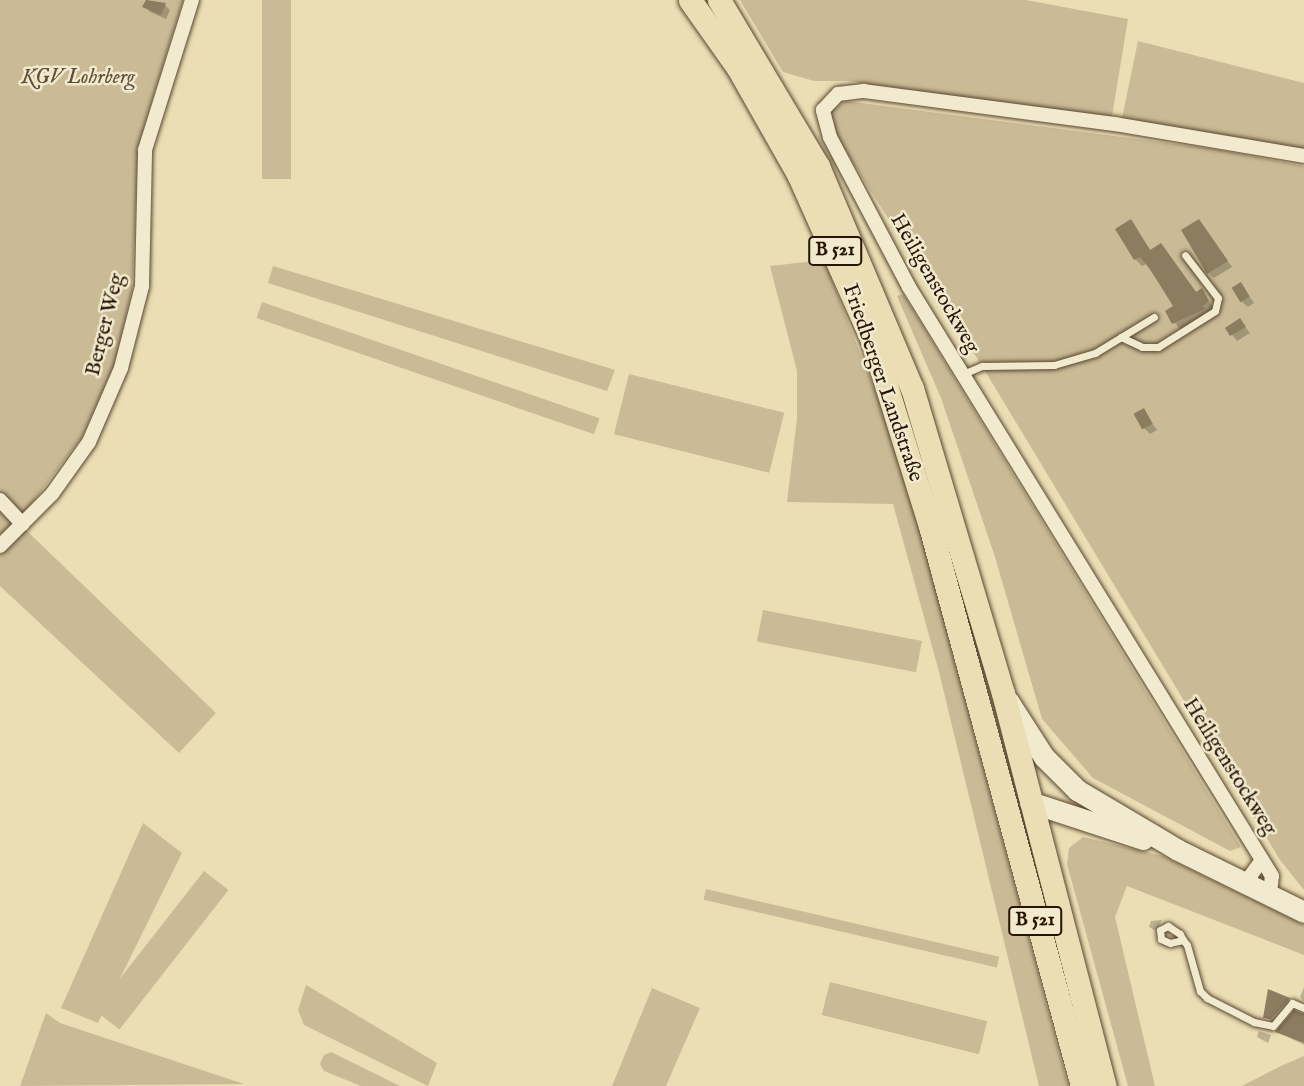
<!DOCTYPE html>
<meta charset="utf-8">
<style>
body{margin:0}
#map{position:relative;width:1304px;height:1086px;overflow:hidden;background:#ebdeb4;font-family:"IM FELL English",serif}
div>[style]{position:absolute}
[style*='--x']{left:calc(var(--x)*1px);top:calc(var(--y)*1px);width:calc(var(--w)*1px);rotate:calc(var(--a)*1deg)}
.green>*{inset:0;background:#cabb96;transform-origin:0 0}
.shadow>*{inset:0;background:#0003}
.building>*{inset:0;background:#8d7d60;transform-origin:0 0}
.roads{filter:drop-shadow(0 0 2px #594630) drop-shadow(0 0 2px #594630)}
.lane>*{height:7px;margin:-3.5px;padding:0 3.5px;transform-origin:3.5px;border-radius:3.5px;background:#f2eace}
.street>*{height:14px;margin:-7px;padding:0 7px;transform-origin:7px;border-radius:7px;background:#f2eace}
.secondary>*{height:21px;margin:-10.5px;padding:0 10.5px;transform-origin:10.5px;border-radius:10.5px;background:#f2eace}
.primary>*{height:23px;margin:-11.5px;padding:0 11.5px;transform-origin:11.5px;border-radius:11.5px;background:#ebdeb4}
span{translate:-50% -50%;white-space:nowrap;text-align:center;line-height:1.15;-webkit-text-stroke:5px #f2eace;paint-order:stroke}
.shield-label span{padding:2px 5px;background:#f2eace;border:2px solid;border-radius:5px;-webkit-text-stroke-width:0}
.shield-label{font-size:19px;color:#281304;font-weight:700}
.park-label{font-size:21px;color:#614e37;font-style:italic}
.street-label{font-size:21px;color:#281304}
</style>
<div id="map">
<div class="green">
<i style="clip-path:polygon(0 0,183px 0,138px 147px,132px 290px,114px 366px,82px 437px,28px 508px,0 535px)"></i>
<i style="left:262px;top:0;width:29px;height:179px"></i>
<i style="clip-path:polygon(740px 0,1026px 0,1128px 19px,1112px 116px,1024px 108px,848px 81px,814px 81px,783px 72px)"></i>
<i style="clip-path:polygon(1138px 41px,1304px 83px,1304px 149px,1122px 118px)"></i>
<i style="clip-path:polygon(846px 101px,1214px 149px,1304px 166px,1304px 890px,1280px 860px,982px 366px,832px 130px,832px 110px)"></i>
<i style="clip-path:polygon(824px 260px,892px 435px,912px 502px,1068px 1086px,1039px 1086px,939px 672px,893px 504px,787px 502px,797px 418px,797px 371px,770px 266px)"></i>
<i style="clip-path:polygon(273px 266px,615px 370px,607px 391px,268px 283px)"></i>
<i style="clip-path:polygon(903px 294px,1241px 847px,1230px 851px,1093px 778px,1042px 719px,995px 557px,941px 398px,897px 296px)"></i>
<i style="left:262px;top:302px;width:357px;height:17px;rotate:19deg"></i>
<i style="left:629px;top:374px;width:160px;height:62px;rotate:14deg"></i>
<i style="clip-path:polygon(26px 530px,216px 713px,179px 753px,0 586px,0 555px)"></i>
<i style="left:763px;top:610px;width:162px;height:32px;rotate:11deg"></i>
<i style="clip-path:polygon(143px 823px,182px 853px,98px 1023px,61px 1008px)"></i>
<i style="clip-path:polygon(1083px 837px,1163px 856px,1304px 925px,1304px 955px,1127px 886px,1115px 917px,1155px 1086px,1128px 1086px,1067px 864px,1069px 848px)"></i>
<i style="left:204px;top:871px;width:31px;height:177px;rotate:38deg"></i>
<i style="left:706px;top:889px;width:301px;height:11px;rotate:13deg"></i>
<i style="left:830px;top:982px;width:162px;height:34px;rotate:14deg"></i>
<i style="clip-path:polygon(306px 985px,437px 1063px,428px 1086px,304px 1025px,298px 1010px)"></i>
<i style="clip-path:polygon(652px 988px,700px 1008px,666px 1086px,612px 1086px)"></i>
<i style="clip-path:polygon(46px 1013px,60px 1023px,244px 1084px,20px 1086px)"></i>
<i style="clip-path:polygon(331px 1052px,400px 1086px,361px 1086px,324px 1071px,320px 1064px,324px 1055px)"></i>
<i style="clip-path:polygon(1304px 1056px,1304px 1086px,1242px 1086px,1281px 1066px)"></i>
</div>
<div class="shadow">
<i style="clip-path:polygon(147px 0,165px 5px,170px 10px,166px 19px,150px 12px,145px 7px)"></i>
<i style="clip-path:polygon(1131px 222px,1151px 251px,1161px 245px,1197px 293px,1201px 291px,1215px 309px,1181px 330px,1174px 322px,1175px 307px,1146px 264px,1142px 266px,1135px 259px)"></i>
<i style="clip-path:polygon(1204px 227px,1232px 267px,1214px 278px,1208px 273px)"></i>
<i style="clip-path:polygon(1241px 284px,1254px 303px,1248px 307px,1242px 302px)"></i>
<i style="clip-path:polygon(1240px 320px,1250px 333px,1237px 341px,1227px 328px)"></i>
<i style="clip-path:polygon(1143px 411px,1157px 430px,1150px 434px,1145px 429px)"></i>
<i style="clip-path:polygon(1162px 920px,1156px 931px,1149px 927px,1151px 921px)"></i>
<i style="clip-path:polygon(1304px 987px,1304px 1001px,1300px 997px)"></i>
<i style="clip-path:polygon(1289px 999px,1294px 1004px,1276px 1024px,1265px 1017px)"></i>
<i style="clip-path:polygon(1295px 1012px,1304px 1013px,1304px 1045px,1278px 1032px)"></i>
<i style="clip-path:polygon(1259px 1031px,1271px 1035px,1268px 1043px,1257px 1037px)"></i>
</div>
<div class="building">
<i style="clip-path:polygon(146px 0,166px 3px,161px 15px,142px 7px)"></i>
<i style="clip-path:polygon(1131px 219px,1150px 250px,1161px 243px,1196px 292px,1202px 288px,1209px 301px,1203px 306px,1205px 309px,1172px 324px,1165px 311px,1173px 306px,1150px 269px,1140px 257px,1134px 260px,1115px 229px)"></i>
<i style="clip-path:polygon(1199px 219px,1228px 261px,1207px 274px,1181px 230px)"></i>
<i style="left:1241px;top:282px;width:17px;height:11px;rotate:59deg"></i>
<i style="clip-path:polygon(1240px 318px,1246px 327px,1230px 336px,1225px 328px)"></i>
<i style="left:1144px;top:408px;width:18px;height:12px;rotate:61deg"></i>
<i style="clip-path:polygon(1268px 989px,1290px 998px,1271px 1019px,1263px 1018px)"></i>
<i style="clip-path:polygon(1294px 1010px,1304px 1014px,1304px 1043px,1275px 1032px)"></i>
</div>
<div class="roads">
<div class="lane">
<i style="--x:1121;--y:337;--w:23;--a:25"></i>
<i style="--x:1142;--y:347;--w:16;--a:0"></i>
<i style="--x:1158;--y:347;--w:67;--a:-32.3"></i>
<i style="--x:1215;--y:311;--w:13;--a:-77"></i>
<i style="--x:1218;--y:298;--w:54;--a:-127.5"></i>
<i style="--x:963;--y:374;--w:21;--a:-23"></i>
<i style="--x:982;--y:366;--w:72;--a:-0.8"></i>
<i style="--x:1054;--y:365;--w:43;--a:-16.3"></i>
<i style="--x:1095;--y:353;--w:69;--a:-31.4"></i>
<i style="--x:1183;--y:940;--w:13;--a:167"></i>
<i style="--x:1170;--y:943;--w:10;--a:-156"></i>
<i style="--x:1161;--y:939;--w:9;--a:-96"></i>
<i style="--x:1160;--y:930;--w:9;--a:-27"></i>
<i style="--x:1168;--y:926;--w:14;--a:34"></i>
<i style="--x:1180;--y:934;--w:7;--a:63"></i>
<i style="--x:1183;--y:940;--w:6;--a:51"></i>
<i style="--x:1187;--y:945;--w:48;--a:74.2"></i>
<i style="--x:1200;--y:991;--w:10;--a:45"></i>
<i style="--x:1207;--y:998;--w:53;--a:27.1"></i>
<i style="--x:1254;--y:1022;--w:19;--a:12"></i>
<i style="--x:1273;--y:1026;--w:30;--a:-50"></i>
<i style="--x:1292;--y:1003;--w:13;--a:23"></i>
</div>
<div class="street">
<i style="--x:0;--y:500;--w:33;--a:47"></i>
<i style="--x:0;--y:546;--w:74;--a:-45"></i>
<i style="--x:52;--y:494;--w:64;--a:-54.6"></i>
<i style="--x:89;--y:442;--w:81;--a:-66.6"></i>
<i style="--x:121;--y:368;--w:85;--a:-75.6"></i>
<i style="--x:142;--y:286;--w:136;--a:-88.7"></i>
<i style="--x:145;--y:150;--w:157;--a:-72.6"></i>
<i style="--x:1246;--y:882;--w:27;--a:-54"></i>
<i style="--x:1270;--y:894;--w:18;--a:-84"></i>
<i style="--x:1272;--y:876;--w:692;--a:-121.65"></i>
<i style="--x:909;--y:287;--w:170;--a:-117.8"></i>
<i style="--x:830;--y:137;--w:28;--a:-105"></i>
<i style="--x:823;--y:110;--w:22;--a:-47"></i>
<i style="--x:838;--y:94;--w:26;--a:-7"></i>
<i style="--x:864;--y:91;--w:253;--a:7.5"></i>
<i style="--x:1115;--y:124;--w:192;--a:9.6"></i>
</div>
<div class="secondary">
<i style="--x:1008;--y:701;--w:67;--a:57.3"></i>
<i style="--x:1044;--y:757;--w:47;--a:45"></i>
<i style="--x:1077;--y:790;--w:117;--a:30.7"></i>
<i style="--x:1178;--y:850;--w:140;--a:26.2"></i>
<i style="--x:1030;--y:802;--w:119;--a:18.1"></i>
</div>
<div class="primary">
<i style="--x:690;--y:0;--w:83;--a:54.8"></i>
<i style="--x:738;--y:68;--w:124;--a:60.5"></i>
<i style="--x:799;--y:176;--w:180;--a:66"></i>
<i style="--x:872;--y:340;--w:195;--a:72.7"></i>
<i style="--x:930;--y:526;--w:580;--a:74.81"></i>
<i style="--x:719;--y:0;--w:193;--a:59.2"></i>
<i style="--x:818;--y:166;--w:241;--a:67.1"></i>
<i style="--x:912;--y:388;--w:318;--a:73.4"></i>
<i style="--x:1003;--y:693;--w:406;--a:75.5"></i>
</div>
</div>
<div class="shield-label">
<span style="left:835px;top:251px">B 521</span>
<span style="left:1035px;top:921px">B 521</span>
</div>
<div class="park-label">
<span style="left:78px;top:78px">KGV Lohrberg</span>
</div>
<div class="street-label">
<span style="left:934px;top:284px;rotate:60deg">Heiligenstockweg</span>
<span style="left:106px;top:325px;rotate:-76deg">Berger Weg</span>
<span style="left:882px;top:383px;rotate:71deg">Friedberger Landstraße</span>
<span style="left:1229px;top:767px;rotate:58deg">Heiligenstockweg</span>
</div>
</div>
